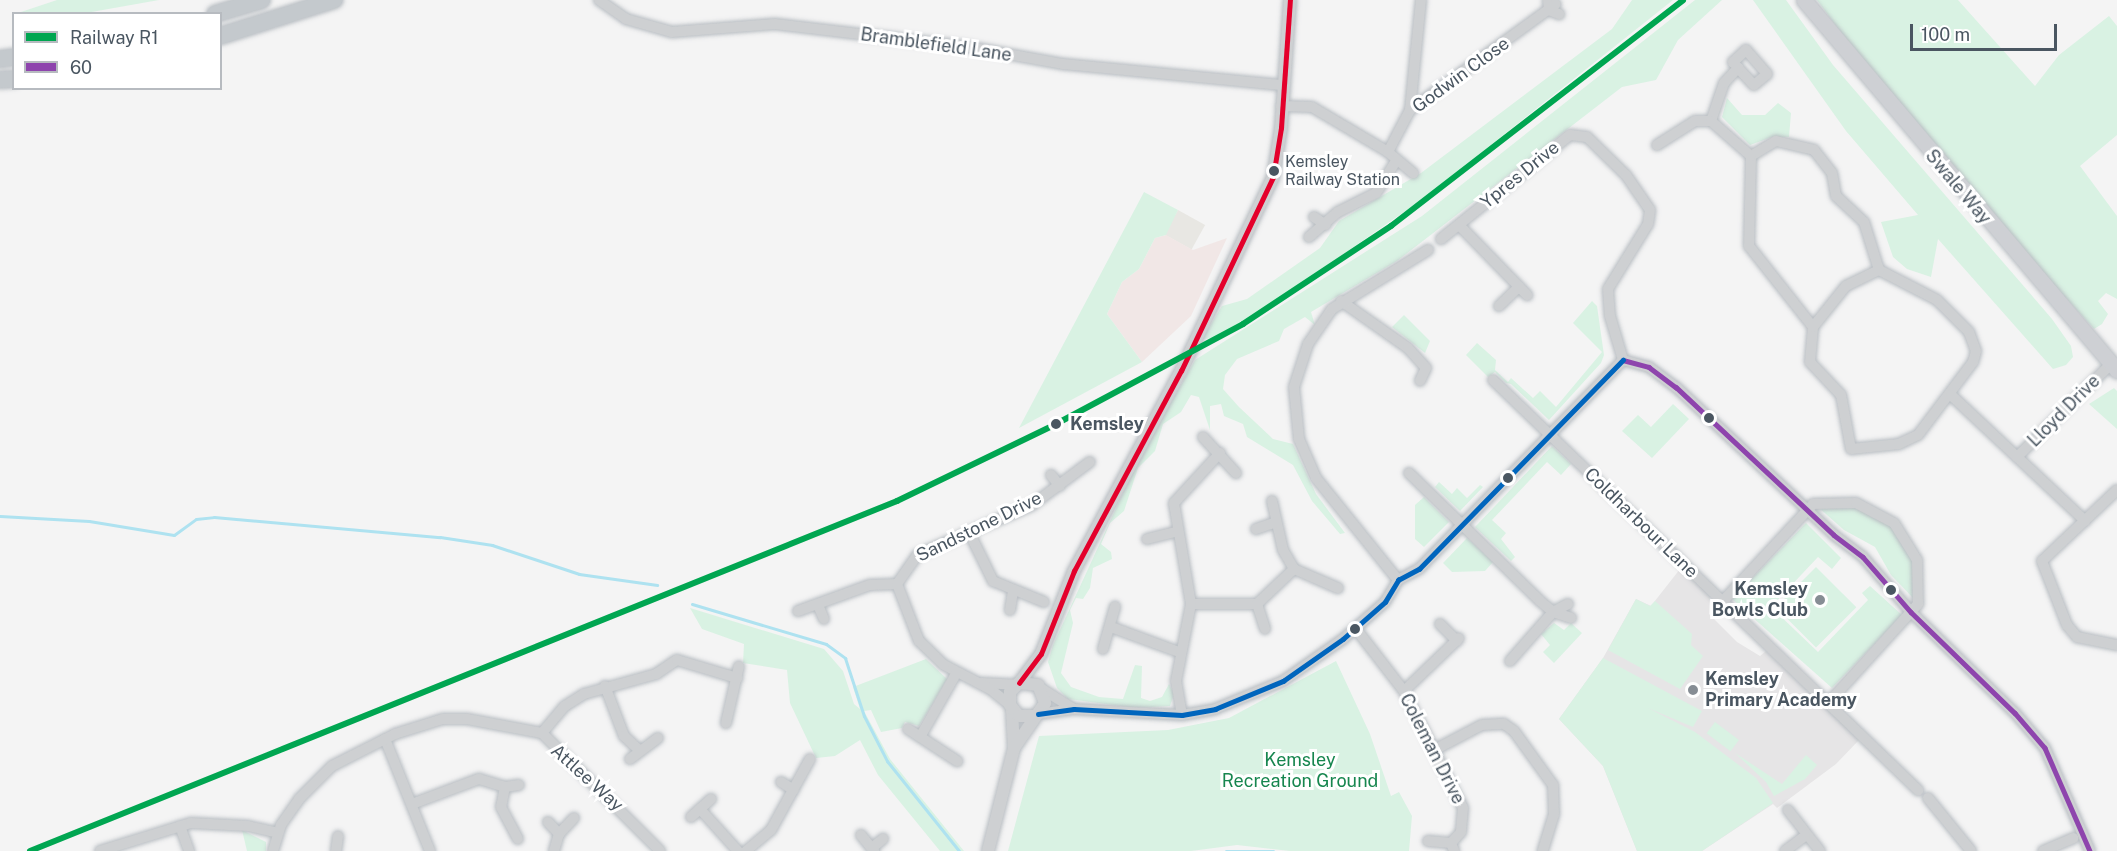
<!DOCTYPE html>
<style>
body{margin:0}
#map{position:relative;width:2117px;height:851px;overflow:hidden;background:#f4f4f4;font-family:"Public Sans",sans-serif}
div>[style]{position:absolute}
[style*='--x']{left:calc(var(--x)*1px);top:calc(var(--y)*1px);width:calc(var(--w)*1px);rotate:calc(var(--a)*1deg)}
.commercial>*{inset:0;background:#e8e7e3;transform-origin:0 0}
.education>*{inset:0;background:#e6e5e6}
.medical>*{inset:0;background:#f1e7e6}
.green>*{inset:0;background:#d9f2e3;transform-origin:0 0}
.stream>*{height:3px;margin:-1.5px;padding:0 1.5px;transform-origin:1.5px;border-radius:1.5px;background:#aee2f0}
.roads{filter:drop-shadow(0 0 2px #b9bec3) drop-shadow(0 0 2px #b9bec3)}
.minor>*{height:10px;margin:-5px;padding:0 5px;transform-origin:5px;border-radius:5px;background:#ced0d2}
.tertiary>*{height:12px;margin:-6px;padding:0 6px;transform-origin:6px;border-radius:6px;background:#ced0d2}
.secondary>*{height:15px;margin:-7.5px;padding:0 7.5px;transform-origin:7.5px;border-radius:7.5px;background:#ced0d4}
.trunk>*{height:16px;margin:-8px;padding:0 8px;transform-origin:8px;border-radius:8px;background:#c4c9cd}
.bus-1>*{height:4.5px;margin:-2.25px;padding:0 2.25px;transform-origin:2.25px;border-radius:2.25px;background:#8e44ad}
.bus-2>*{height:4.5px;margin:-2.25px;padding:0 2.25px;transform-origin:2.25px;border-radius:2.25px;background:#0065bd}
.bus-3>*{height:4.5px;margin:-2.25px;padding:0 2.25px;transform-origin:2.25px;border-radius:2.25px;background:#e4002b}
.rail-1>*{height:6px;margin:-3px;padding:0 3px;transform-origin:3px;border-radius:3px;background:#00a651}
.dots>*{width:16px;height:16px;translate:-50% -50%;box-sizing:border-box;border:3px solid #fff;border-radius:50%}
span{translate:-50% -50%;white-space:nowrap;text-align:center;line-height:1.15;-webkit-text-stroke:6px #fff;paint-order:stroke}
.bus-label{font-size:16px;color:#4a5661}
.left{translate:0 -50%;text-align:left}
.street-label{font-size:18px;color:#4a5661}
.stop-label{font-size:18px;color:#4a5661;font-weight:700}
.poi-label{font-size:18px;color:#4a5661;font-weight:700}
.right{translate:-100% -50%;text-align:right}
.park-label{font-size:18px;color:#17864f}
.legend{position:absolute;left:12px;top:12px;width:210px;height:78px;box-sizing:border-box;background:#fff;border:2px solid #b7bbc0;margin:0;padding:8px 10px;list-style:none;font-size:18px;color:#4a5661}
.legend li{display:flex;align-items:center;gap:12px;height:30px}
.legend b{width:30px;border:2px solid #b7bbc0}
.scale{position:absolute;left:1910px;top:24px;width:147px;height:27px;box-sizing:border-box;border:3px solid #4a5661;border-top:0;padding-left:8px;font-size:18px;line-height:21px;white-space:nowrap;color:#4a5661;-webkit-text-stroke:4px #fff;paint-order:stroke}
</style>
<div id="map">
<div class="commercial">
<i style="left:1178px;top:210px;width:31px;height:28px;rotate:29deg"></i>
</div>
<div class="education">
<i style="clip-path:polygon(1680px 569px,1710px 594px,1709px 614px,1737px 642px,1760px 656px,1766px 651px,1859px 740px,1836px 764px,1777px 808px,1773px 804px,1702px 851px,1637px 851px,1603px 766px,1559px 719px,1603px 658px,1636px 599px,1651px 606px)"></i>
</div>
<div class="medical">
<i style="clip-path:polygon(1166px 235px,1193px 250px,1227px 238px,1191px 316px,1142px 362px,1107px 314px,1122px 282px,1139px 269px,1155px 238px)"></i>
</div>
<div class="green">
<i style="clip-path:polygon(57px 0,159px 0,86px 13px,18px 13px)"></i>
<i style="clip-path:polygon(1632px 0,1673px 0,1424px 198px,1260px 312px,1216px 338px,1202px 339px,1222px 306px,1247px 299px,1320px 248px,1339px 221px,1421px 173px,1612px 29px)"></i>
<i style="clip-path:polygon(1695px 0,1722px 0,1678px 40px,1656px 80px,1622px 87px,1397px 261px,1311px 312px,1315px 325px,1305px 317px,1284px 329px,1279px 341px,1237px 359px,1225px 375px,1223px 389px,1239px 407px,1273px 439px,1293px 444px,1316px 494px,1345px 533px,1340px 534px,1312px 501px,1293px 465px,1247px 437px,1243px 424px,1224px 416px,1221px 404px,1210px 406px,1210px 430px,1199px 397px,1191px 395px,1181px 412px,1163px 424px,1155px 451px,1138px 468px,1124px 511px,1110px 523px,1101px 544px,1111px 552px,1112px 559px,1093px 568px,1090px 588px,1083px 599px,1076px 598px,1070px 610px,1073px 623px,1061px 673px,1071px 687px,1099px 697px,1123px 699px,1135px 665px,1142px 666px,1141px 698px,1150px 701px,1162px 697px,1169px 684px,1174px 694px,1170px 706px,1136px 708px,1068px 699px,1057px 688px,1048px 662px,1053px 645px,1135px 467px,1195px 360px,1422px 216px)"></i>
<i style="clip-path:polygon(1753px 0,1786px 0,1833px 65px,2052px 319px,2071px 346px,2073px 357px,2066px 365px,2053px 369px,1938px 239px,1931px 277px,1907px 269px,1893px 257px,1881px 222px,1918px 215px,1846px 131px)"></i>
<i style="clip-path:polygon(1817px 0,1958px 0,2035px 86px,2059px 55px,2109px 16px,2117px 26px,2117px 135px,2080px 166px,2117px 216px,2117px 299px,2106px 293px,2098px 301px,2108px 314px,2102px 324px,2094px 329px,2017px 244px,1872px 75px)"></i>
<i style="clip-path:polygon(1727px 98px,1742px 115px,1765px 115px,1778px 103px,1791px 113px,1789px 137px,1772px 137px,1750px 145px,1722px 117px)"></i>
<i style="clip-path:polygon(1144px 192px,1178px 210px,1166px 235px,1155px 238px,1139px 269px,1122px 282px,1107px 314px,1142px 362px,1019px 428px)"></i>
<i style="clip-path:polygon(1592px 301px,1597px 306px,1604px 355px,1601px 363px,1549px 420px,1511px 384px,1506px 383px,1495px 372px,1488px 377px,1466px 355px,1477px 343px,1496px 360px,1495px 370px,1508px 382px,1511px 378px,1533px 398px,1540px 391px,1556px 407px,1602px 352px,1573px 323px)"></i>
<i style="clip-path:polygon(1404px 315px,1430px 341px,1425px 353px,1392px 327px)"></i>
<i style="clip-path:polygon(2114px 388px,2117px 391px,2117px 429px,2089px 404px)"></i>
<i style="clip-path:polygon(1673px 404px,1689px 419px,1652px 458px,1622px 431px,1638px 415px,1651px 427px)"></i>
<i style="clip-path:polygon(1552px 446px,1571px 464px,1561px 475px,1547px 462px,1492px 520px,1506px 533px,1501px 539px,1515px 557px,1511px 561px,1475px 527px)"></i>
<i style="clip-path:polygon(1439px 482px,1452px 494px,1457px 488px,1467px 498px,1480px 485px,1483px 487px,1460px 511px,1435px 487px)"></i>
<i style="clip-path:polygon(1424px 497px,1449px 522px,1424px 547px,1415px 539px,1415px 505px)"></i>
<i style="clip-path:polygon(1840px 505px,1862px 509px,1891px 526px,1913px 560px,1916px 601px,1891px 575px,1875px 547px,1844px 530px,1818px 507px)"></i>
<i style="clip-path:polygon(1806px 523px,1841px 558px,1832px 569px,1818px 557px,1771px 607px,1818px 652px,1868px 600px,1862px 593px,1870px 586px,1902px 615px,1832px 688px,1732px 599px)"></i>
<i style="clip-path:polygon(1467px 538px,1493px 562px,1485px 571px,1452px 572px,1443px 563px)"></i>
<i style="left:1816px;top:567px;width:57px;height:57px;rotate:45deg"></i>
<i style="clip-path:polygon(1636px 599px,1650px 606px,1655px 601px,1692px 634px,1691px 645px,1703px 656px,1680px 689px,1608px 650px)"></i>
<i style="clip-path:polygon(690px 608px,824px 649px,843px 671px,854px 704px,860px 709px,853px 687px,926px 659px,947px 679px,919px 726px,905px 722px,902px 728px,881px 732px,871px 710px,864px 711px,890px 759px,964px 851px,940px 851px,878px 775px,860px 740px,835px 756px,816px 758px,790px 703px,787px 670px,743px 663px,744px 644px,702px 629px)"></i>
<i style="clip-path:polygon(1554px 623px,1564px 630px,1571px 623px,1582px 633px,1554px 663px,1543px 652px,1550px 645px,1541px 634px)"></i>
<i style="clip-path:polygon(1603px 658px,1702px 711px,1693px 727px,1648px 708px,1695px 732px,1756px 778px,1773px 803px,1702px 851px,1637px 851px,1603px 766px,1559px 719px)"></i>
<i style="clip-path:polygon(1336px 661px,1370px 734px,1391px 796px,1399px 792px,1412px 816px,1409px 851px,1290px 851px,1237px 845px,1191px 851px,1008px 851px,1039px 736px,1168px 730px,1229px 718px)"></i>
<i style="left:1715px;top:722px;width:30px;height:14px;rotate:37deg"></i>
<i style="clip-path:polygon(1735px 753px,1782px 784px,1806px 755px,1817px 765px,1805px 779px,1774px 796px,1766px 782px)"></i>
<i style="clip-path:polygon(242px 830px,266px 842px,266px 851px,247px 851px)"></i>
</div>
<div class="stream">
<i style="--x:0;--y:516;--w:89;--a:3.2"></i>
<i style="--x:89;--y:521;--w:86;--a:9.4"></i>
<i style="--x:174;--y:535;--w:27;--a:-36"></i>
<i style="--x:196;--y:519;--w:18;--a:-6"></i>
<i style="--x:214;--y:517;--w:227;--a:5.1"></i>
<i style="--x:440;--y:537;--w:53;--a:8.7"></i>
<i style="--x:492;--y:545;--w:92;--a:18.4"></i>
<i style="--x:579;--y:574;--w:79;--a:8"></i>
<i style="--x:692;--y:604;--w:140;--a:16.6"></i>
<i style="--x:826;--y:644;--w:24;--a:36"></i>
<i style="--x:845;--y:658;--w:61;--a:71.9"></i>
<i style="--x:864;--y:716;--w:51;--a:62.9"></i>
<i style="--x:887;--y:761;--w:115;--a:51.3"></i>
<i style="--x:1226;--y:851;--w:47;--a:0"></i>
</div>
<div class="roads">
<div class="minor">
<i style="--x:599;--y:0;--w:33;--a:35"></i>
<i style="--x:626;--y:19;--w:48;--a:15.8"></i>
<i style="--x:672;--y:32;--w:103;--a:-4.4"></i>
<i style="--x:775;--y:24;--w:195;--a:6.8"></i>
<i style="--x:969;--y:47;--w:96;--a:10.3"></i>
<i style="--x:1063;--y:64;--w:219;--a:5.5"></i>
<i style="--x:1548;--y:0;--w:10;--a:84"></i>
<i style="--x:1549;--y:10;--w:11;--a:22"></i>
<i style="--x:1281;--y:106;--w:31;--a:2"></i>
<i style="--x:1312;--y:107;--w:88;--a:30.6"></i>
<i style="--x:1388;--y:152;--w:33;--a:40"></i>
<i style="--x:1410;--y:110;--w:111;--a:-84.3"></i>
<i style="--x:1711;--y:121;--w:40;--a:-71.1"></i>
<i style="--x:1724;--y:83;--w:21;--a:-47"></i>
<i style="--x:1738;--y:68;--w:23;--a:47"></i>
<i style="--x:1754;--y:85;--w:17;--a:-40"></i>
<i style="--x:1767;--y:74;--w:32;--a:-131"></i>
<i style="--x:1746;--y:50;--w:18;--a:137"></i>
<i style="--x:1733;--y:62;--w:8;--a:50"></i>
<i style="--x:1776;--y:141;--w:39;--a:13"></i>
<i style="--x:1814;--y:150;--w:29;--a:52"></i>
<i style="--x:1832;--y:173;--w:23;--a:80"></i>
<i style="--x:1836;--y:196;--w:38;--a:43"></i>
<i style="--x:1864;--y:222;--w:50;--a:72.6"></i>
<i style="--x:1879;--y:270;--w:65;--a:27.3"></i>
<i style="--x:1937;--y:300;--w:45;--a:45"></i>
<i style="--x:1969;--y:332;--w:20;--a:70"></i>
<i style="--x:1976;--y:351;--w:11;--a:105"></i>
<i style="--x:1973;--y:362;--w:91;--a:127"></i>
<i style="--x:1918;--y:435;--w:21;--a:155"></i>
<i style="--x:1899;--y:444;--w:48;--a:174.1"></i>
<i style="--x:1851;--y:449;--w:55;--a:-100.5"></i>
<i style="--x:1841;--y:395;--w:45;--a:-133.2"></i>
<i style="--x:1810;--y:362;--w:35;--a:-85"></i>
<i style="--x:1813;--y:327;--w:103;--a:-128.3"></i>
<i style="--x:1749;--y:246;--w:90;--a:-88.7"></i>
<i style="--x:1751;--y:156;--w:29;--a:-31"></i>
<i style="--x:1657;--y:145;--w:45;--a:-32.3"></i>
<i style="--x:1695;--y:121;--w:16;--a:0"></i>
<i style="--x:1711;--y:121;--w:53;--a:41.2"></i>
<i style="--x:1388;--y:152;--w:47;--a:-62.4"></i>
<i style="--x:1410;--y:110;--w:180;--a:-36"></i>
<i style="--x:1314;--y:217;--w:14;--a:34"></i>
<i style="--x:1459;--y:225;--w:98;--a:45.8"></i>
<i style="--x:1309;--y:237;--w:38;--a:-41"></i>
<i style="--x:1338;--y:212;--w:42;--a:-26.6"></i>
<i style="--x:1376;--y:193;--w:39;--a:-58"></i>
<i style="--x:1441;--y:239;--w:166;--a:-38.9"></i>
<i style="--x:1570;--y:135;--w:17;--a:7"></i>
<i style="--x:1587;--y:137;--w:54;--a:44.3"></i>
<i style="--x:1626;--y:175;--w:42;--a:55.6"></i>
<i style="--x:1650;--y:210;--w:14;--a:98"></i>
<i style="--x:1648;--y:224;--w:76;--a:121.6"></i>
<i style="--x:1608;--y:289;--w:27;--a:86"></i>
<i style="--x:1610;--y:316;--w:46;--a:73.5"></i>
<i style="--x:1341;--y:301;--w:82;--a:35"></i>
<i style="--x:1408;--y:348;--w:27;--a:48"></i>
<i style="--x:1426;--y:368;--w:14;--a:115"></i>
<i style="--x:1499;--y:306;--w:28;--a:-44"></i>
<i style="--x:1813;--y:327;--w:53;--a:-51.2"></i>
<i style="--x:1846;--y:286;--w:37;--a:-26"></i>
<i style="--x:1623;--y:360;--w:27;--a:15"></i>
<i style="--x:1649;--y:367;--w:34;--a:37"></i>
<i style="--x:1676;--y:387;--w:216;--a:43.1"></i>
<i style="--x:1834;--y:535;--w:36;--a:37"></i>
<i style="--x:1863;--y:557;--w:73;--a:48.9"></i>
<i style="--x:1911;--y:612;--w:145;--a:44.2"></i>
<i style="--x:2015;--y:713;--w:46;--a:49.4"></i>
<i style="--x:2045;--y:748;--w:112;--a:66.4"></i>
<i style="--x:1493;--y:380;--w:591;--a:43.97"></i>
<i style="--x:1951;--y:395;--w:184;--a:43.2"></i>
<i style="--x:1203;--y:437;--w:49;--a:47.5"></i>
<i style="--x:2017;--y:457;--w:132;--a:-44.7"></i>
<i style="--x:1409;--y:473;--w:183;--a:44.3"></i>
<i style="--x:1540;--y:601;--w:17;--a:40"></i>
<i style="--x:1553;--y:612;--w:19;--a:18"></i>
<i style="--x:1051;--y:475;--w:14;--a:51"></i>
<i style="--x:2117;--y:490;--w:103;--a:136.6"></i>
<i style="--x:2042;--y:561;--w:69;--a:68.7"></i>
<i style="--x:2067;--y:625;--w:16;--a:50"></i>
<i style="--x:2077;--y:637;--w:41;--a:11.3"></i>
<i style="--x:1272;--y:501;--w:50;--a:77.3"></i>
<i style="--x:1283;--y:550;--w:22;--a:60"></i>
<i style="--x:1294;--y:569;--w:48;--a:23.4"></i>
<i style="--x:1256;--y:529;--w:21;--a:-19"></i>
<i style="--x:969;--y:532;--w:55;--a:63.9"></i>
<i style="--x:993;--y:581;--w:55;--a:22.4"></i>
<i style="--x:1147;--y:539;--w:32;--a:-14"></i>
<i style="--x:1398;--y:580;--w:131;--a:-128.8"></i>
<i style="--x:1316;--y:478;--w:43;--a:-113.6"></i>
<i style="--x:1299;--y:439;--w:52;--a:-95.5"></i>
<i style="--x:1294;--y:387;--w:45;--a:-72"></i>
<i style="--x:1308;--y:344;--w:42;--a:-55.6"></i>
<i style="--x:1332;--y:309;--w:113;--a:-31.6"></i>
<i style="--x:1723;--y:601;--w:132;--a:-47.1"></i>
<i style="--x:1813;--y:504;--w:43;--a:-1.3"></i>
<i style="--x:1856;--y:503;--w:43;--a:27.8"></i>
<i style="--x:1894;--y:523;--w:44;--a:58.1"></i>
<i style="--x:1917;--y:560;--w:44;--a:88.7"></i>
<i style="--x:1918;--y:604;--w:132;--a:132.2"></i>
<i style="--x:1191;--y:604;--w:66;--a:0"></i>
<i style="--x:1257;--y:604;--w:51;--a:-43.4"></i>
<i style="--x:1257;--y:604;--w:26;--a:72"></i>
<i style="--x:818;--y:605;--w:15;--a:67"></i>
<i style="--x:1010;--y:610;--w:20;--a:-81"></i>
<i style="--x:798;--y:611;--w:77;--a:-19.9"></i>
<i style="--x:870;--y:585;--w:27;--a:-2"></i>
<i style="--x:1440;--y:624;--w:24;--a:45"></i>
<i style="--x:1111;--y:627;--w:72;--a:20.2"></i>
<i style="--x:1356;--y:629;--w:78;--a:52.3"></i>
<i style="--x:1404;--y:691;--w:131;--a:63.2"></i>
<i style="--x:1463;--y:808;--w:24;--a:95"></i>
<i style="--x:1461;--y:832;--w:15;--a:132"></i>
<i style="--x:1103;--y:649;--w:44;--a:-74.1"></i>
<i style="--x:1510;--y:661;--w:65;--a:-48.7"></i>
<i style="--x:1553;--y:612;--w:17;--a:-28"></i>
<i style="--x:982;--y:683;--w:34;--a:3"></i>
<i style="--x:605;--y:686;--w:53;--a:69.2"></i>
<i style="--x:624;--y:736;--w:19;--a:43"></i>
<i style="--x:1042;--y:689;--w:38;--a:32"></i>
<i style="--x:1404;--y:691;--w:76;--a:-43.9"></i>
<i style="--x:1010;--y:705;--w:26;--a:-141"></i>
<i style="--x:990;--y:689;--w:52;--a:-152.4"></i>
<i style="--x:944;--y:665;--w:35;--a:-136"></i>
<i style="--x:919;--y:641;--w:61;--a:-111.1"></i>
<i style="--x:897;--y:584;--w:35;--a:-55"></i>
<i style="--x:917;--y:555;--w:125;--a:-23.5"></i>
<i style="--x:1032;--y:505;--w:72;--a:-36.6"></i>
<i style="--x:1038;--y:714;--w:36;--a:-8"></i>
<i style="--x:1074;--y:709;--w:108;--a:3.2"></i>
<i style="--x:1182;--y:715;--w:34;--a:-10"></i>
<i style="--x:1215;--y:709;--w:74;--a:-22.4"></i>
<i style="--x:1283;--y:681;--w:73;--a:-35"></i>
<i style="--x:1343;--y:639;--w:56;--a:-41.4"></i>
<i style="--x:1385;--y:602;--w:26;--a:-59"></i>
<i style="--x:1398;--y:580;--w:24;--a:-28"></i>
<i style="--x:1419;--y:569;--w:292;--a:-45.7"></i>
<i style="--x:1182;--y:715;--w:35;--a:-100"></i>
<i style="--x:1176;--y:681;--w:78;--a:-79"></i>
<i style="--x:1191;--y:604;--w:102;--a:-99.6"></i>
<i style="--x:1174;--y:503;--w:68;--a:-47.4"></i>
<i style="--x:726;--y:723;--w:58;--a:-77.2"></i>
<i style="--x:908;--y:729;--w:59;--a:33.1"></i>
<i style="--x:542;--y:733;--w:35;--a:-50"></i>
<i style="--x:565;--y:706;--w:22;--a:-32"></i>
<i style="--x:584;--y:694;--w:75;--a:-15.5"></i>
<i style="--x:656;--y:674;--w:25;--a:-34"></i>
<i style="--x:677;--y:660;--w:63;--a:16.7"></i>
<i style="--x:920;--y:737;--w:73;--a:-60.3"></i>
<i style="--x:385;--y:739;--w:121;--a:68.1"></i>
<i style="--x:1436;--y:749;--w:52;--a:-27.6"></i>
<i style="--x:1482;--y:725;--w:22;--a:-3"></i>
<i style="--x:1504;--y:724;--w:12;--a:35"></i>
<i style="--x:1514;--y:731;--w:67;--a:54.2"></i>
<i style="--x:1553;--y:785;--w:29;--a:88"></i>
<i style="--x:1554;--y:814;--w:39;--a:107"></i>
<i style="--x:630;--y:759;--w:35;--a:-37"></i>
<i style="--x:781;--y:782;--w:15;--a:32"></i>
<i style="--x:505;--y:787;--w:20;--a:101"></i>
<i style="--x:501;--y:807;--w:36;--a:62"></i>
<i style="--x:1928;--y:798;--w:68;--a:50.9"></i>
<i style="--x:412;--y:804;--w:72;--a:-20.5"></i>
<i style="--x:479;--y:779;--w:27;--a:17"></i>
<i style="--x:505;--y:787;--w:14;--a:-8"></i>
<i style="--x:700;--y:809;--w:57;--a:47.9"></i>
<i style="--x:1788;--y:810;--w:52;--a:52"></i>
<i style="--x:691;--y:817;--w:27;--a:-42"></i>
<i style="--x:548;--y:822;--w:16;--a:47"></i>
<i style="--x:559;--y:834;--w:22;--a:-47"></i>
<i style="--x:180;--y:826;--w:27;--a:70"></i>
<i style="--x:861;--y:835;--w:21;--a:51"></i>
<i style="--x:1428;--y:841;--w:23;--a:5"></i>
<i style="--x:1451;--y:843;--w:9;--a:69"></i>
<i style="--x:873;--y:847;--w:13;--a:-39"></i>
<i style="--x:100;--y:851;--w:95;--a:-17.1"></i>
<i style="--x:191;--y:823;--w:57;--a:3"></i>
<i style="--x:248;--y:826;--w:31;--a:13"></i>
<i style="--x:273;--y:851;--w:27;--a:-73"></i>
<i style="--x:281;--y:825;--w:32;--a:-55"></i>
<i style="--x:299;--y:799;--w:47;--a:-45"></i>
<i style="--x:332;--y:766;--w:71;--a:-26.9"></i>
<i style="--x:395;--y:734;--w:50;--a:-17.4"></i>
<i style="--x:443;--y:719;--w:24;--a:0"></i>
<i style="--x:467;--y:719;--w:76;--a:10.6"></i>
<i style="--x:542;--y:733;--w:167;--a:45"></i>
<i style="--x:336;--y:851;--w:15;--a:-82"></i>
<i style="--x:554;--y:851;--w:18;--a:-74"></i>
<i style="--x:746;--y:851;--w:33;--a:-40"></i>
<i style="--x:771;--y:830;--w:81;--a:-61.2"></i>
<i style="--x:1785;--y:851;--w:25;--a:-37"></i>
<i style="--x:2043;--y:851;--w:33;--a:-23"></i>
</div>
<div class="tertiary">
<i style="--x:1019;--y:683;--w:36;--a:-53"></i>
<i style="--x:1041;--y:654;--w:89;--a:-68.3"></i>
<i style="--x:1074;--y:571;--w:227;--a:-61.9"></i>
<i style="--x:1181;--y:371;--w:215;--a:-64.6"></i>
<i style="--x:1273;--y:177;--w:50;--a:-80.7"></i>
<i style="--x:1281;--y:128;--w:128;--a:-86"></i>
<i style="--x:1012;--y:710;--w:37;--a:87"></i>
<i style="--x:988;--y:851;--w:106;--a:-75.8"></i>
<i style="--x:1014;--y:748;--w:55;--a:-55.4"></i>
<i style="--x:1045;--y:703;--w:19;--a:-111"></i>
<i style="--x:1038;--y:685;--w:19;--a:-174"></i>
<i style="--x:1019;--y:683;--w:13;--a:135"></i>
<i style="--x:1010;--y:692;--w:13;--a:90"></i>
<i style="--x:1010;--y:705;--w:14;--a:51"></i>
<i style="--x:1019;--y:716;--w:16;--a:0"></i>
</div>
<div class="secondary">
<i style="--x:1804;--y:0;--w:485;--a:49.8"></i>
</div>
<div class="trunk">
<i style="--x:215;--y:14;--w:49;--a:-16.6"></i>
<i style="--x:220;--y:36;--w:120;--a:-17.5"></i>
<i style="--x:0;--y:59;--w:14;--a:-8"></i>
<i style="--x:0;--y:80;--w:14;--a:-4"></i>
</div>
</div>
<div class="bus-1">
<i style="--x:1623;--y:360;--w:27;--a:15"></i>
<i style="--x:1649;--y:367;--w:34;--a:37"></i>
<i style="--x:1676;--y:387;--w:216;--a:43.1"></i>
<i style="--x:1834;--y:535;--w:36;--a:37"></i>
<i style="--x:1863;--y:557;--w:73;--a:48.9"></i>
<i style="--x:1911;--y:612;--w:145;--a:44.2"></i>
<i style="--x:2015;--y:713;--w:46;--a:49.4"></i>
<i style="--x:2045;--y:748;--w:112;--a:66.4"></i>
</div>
<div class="bus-2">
<i style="--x:1038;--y:714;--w:36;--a:-8"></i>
<i style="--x:1074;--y:709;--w:108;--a:3.2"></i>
<i style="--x:1182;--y:715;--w:34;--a:-10"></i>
<i style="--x:1215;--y:709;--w:74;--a:-22.4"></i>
<i style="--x:1283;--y:681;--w:73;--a:-35"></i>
<i style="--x:1343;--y:639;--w:56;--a:-41.4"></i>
<i style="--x:1385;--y:602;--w:26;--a:-59"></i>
<i style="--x:1398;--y:580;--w:24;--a:-28"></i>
<i style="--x:1419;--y:569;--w:292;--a:-45.7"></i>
</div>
<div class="bus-3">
<i style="--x:1019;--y:683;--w:36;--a:-53"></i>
<i style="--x:1041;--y:654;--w:89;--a:-68.3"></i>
<i style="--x:1074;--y:571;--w:227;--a:-61.9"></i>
<i style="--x:1181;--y:371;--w:215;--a:-64.6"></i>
<i style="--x:1273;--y:177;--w:50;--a:-80.7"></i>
<i style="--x:1281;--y:128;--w:128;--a:-86"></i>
</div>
<div class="rail-1">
<i style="--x:30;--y:851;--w:935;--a:-21.98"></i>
<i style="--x:897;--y:501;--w:177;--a:-25.8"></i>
<i style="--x:1056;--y:424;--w:212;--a:-28.1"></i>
<i style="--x:1243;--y:324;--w:178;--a:-33.5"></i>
<i style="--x:1391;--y:226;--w:369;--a:-37.7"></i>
</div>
<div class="dots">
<i style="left:1274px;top:171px;background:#4a5661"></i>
<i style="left:1709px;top:418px;background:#4a5661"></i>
<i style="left:1056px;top:424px;background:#4a5661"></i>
<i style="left:1508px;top:478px;background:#4a5661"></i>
<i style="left:1891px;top:590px;background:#4a5661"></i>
<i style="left:1820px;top:600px;background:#868d94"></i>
<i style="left:1355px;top:629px;background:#4a5661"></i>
<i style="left:1693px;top:690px;background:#868d94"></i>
</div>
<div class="bus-label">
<span class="left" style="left:1285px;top:171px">Kemsley<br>Railway Station</span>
</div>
<div class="street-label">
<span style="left:936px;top:45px;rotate:8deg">Bramblefield Lane</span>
<span style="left:1461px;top:75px;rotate:-36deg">Godwin Close</span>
<span style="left:1520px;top:175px;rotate:-39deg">Ypres Drive</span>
<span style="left:1958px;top:187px;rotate:50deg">Swale Way</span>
<span style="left:2064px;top:411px;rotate:-45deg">Lloyd Drive</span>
<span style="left:1641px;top:523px;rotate:44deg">Coldharbour Lane</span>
<span style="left:979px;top:527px;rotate:-26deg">Sandstone Drive</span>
<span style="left:1432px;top:749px;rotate:63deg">Coleman Drive</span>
<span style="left:587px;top:778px;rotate:42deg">Attlee Way</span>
</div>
<div class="stop-label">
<span class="left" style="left:1070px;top:424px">Kemsley</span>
</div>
<div class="poi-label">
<span class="right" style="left:1808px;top:600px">Kemsley<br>Bowls Club</span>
<span class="left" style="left:1705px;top:690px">Kemsley<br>Primary Academy</span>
</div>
<div class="park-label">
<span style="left:1300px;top:771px">Kemsley<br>Recreation Ground</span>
</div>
<ul class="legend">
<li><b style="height:8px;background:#00a651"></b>Railway R1</li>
<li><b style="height:8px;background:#8e44ad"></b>60</li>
</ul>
<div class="scale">100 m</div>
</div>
